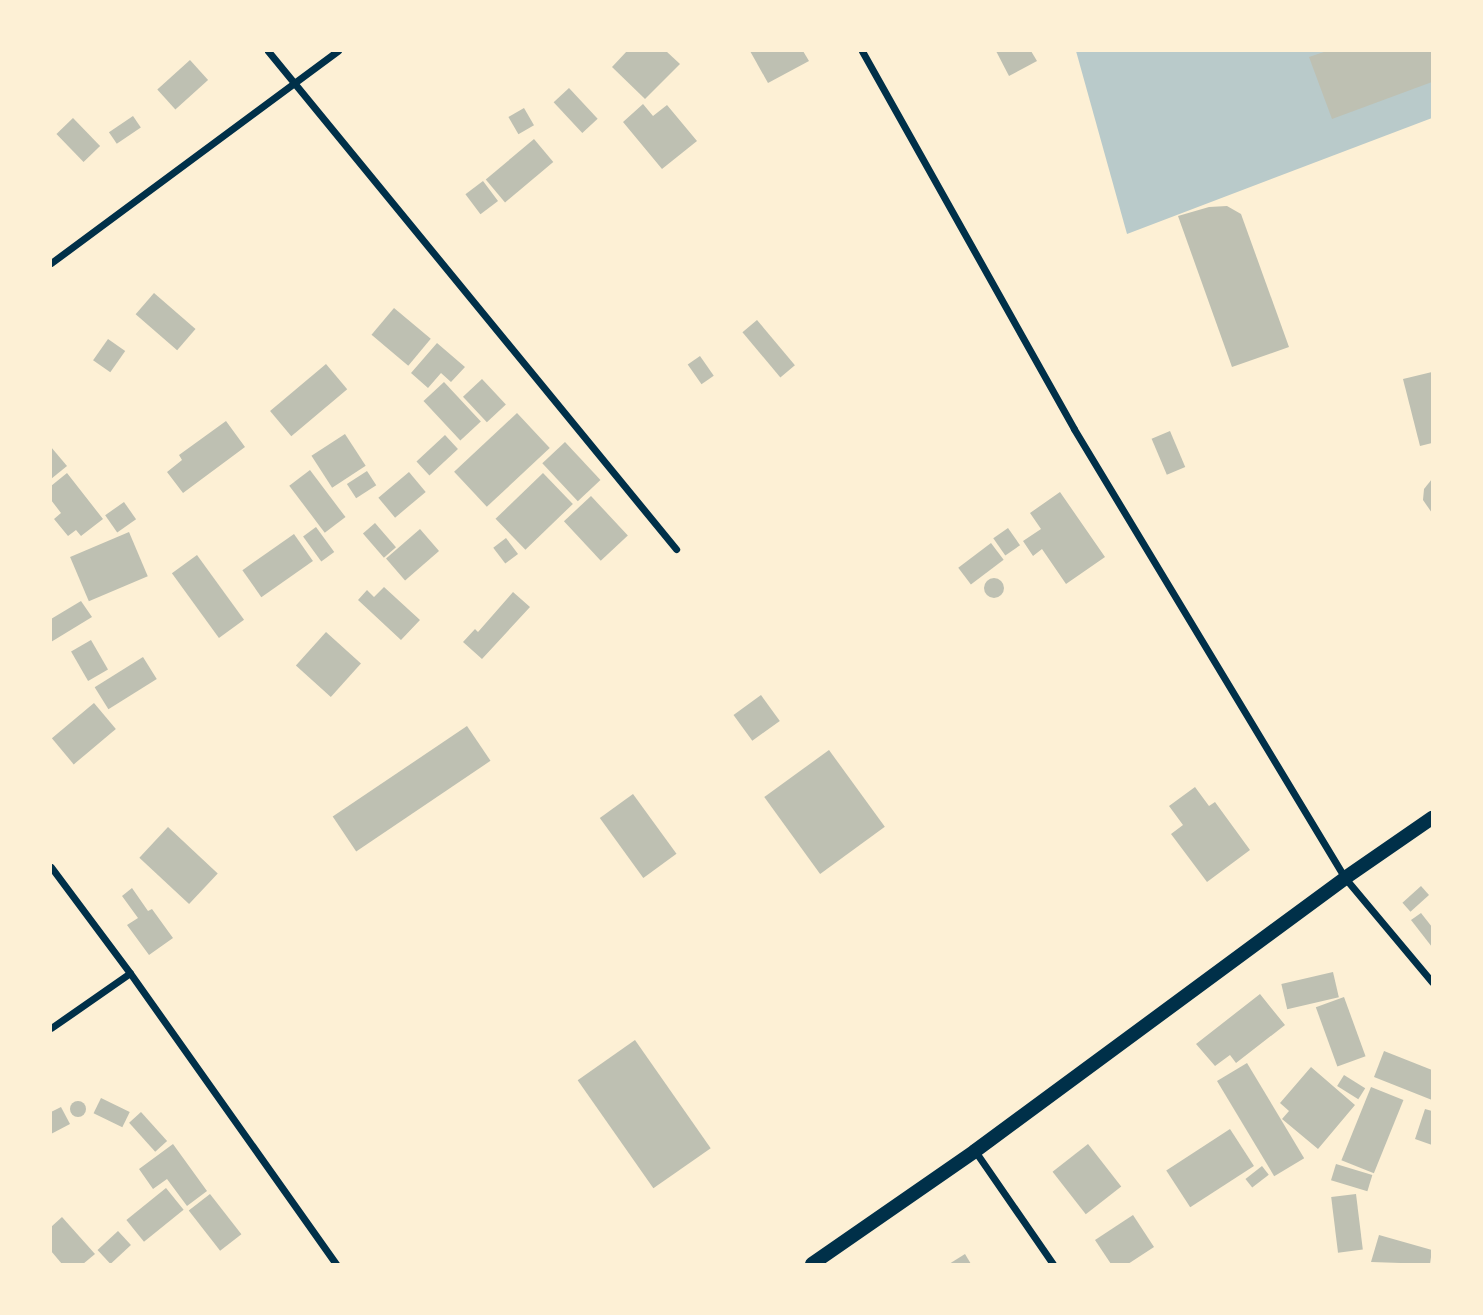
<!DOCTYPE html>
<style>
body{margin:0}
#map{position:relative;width:1483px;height:1315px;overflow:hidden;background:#fdf0d5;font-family:Jost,sans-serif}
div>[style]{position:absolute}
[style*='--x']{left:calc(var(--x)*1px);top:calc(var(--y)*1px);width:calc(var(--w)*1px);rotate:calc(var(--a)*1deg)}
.green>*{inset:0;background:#b9caca}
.building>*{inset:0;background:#bec0b2;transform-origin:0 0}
.round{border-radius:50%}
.minor>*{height:7px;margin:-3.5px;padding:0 3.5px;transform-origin:3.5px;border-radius:3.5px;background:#003049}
.secondary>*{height:14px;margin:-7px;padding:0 7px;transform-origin:7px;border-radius:7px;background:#003049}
span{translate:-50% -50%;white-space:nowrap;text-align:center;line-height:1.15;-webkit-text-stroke:6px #fdf0d5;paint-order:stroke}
.frame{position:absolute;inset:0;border:52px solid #fdf0d5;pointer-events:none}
</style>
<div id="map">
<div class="green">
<i style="clip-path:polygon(1076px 51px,1432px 51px,1432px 118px,1127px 234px)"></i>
</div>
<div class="building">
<i style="clip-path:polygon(627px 51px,666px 51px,680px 64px,645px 99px,612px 67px)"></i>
<i style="clip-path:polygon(750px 51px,803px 51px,809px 61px,768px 83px)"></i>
<i style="clip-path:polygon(996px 51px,1031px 51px,1037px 61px,1009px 76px)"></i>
<i style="clip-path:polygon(1327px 51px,1432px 51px,1432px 82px,1332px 119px,1309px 57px)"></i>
<i style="left:190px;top:60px;width:27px;height:44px;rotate:48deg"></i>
<i style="left:569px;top:88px;width:42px;height:21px;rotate:47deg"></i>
<i style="clip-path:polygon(643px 104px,653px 116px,667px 105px,697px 141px,662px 169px,623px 122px)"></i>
<i style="left:524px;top:108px;width:20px;height:18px;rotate:60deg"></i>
<i style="left:133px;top:116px;width:14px;height:29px;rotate:56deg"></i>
<i style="left:73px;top:118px;width:39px;height:23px;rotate:46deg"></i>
<i style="left:534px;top:139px;width:30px;height:63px;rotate:50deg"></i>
<i style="left:483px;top:181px;width:25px;height:22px;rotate:53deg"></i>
<i style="clip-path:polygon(1227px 206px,1241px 214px,1289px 347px,1232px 367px,1178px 216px,1209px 207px)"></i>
<i style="left:154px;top:293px;width:55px;height:28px;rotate:41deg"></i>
<i style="left:394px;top:308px;width:48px;height:35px;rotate:40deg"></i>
<i style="left:757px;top:320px;width:59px;height:19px;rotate:50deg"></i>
<i style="left:108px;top:339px;width:21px;height:26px;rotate:35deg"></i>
<i style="clip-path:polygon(437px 343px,465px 367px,451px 382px,441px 373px,428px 388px,411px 373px)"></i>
<i style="left:700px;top:356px;width:24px;height:15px;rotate:55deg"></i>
<i style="left:326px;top:364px;width:33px;height:73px;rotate:50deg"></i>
<i style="clip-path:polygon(1432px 372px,1432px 443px,1420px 446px,1403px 379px)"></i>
<i style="left:482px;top:379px;width:35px;height:26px;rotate:47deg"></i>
<i style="left:444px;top:382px;width:54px;height:28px;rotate:47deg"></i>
<i style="left:517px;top:413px;width:48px;height:86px;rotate:47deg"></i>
<i style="clip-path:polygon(226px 421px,245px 447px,183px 493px,167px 472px,182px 460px,179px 455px)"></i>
<i style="left:1170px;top:431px;width:39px;height:20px;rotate:67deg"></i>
<i style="left:345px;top:434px;width:38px;height:40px;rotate:57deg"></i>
<i style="left:445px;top:435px;width:19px;height:39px;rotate:47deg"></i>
<i style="left:565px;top:442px;width:52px;height:31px;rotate:47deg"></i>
<i style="clip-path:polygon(51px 447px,67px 466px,51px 479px)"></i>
<i style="left:310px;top:470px;width:59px;height:26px;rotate:53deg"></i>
<i style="left:367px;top:471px;width:17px;height:24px;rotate:57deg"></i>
<i style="left:409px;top:472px;width:26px;height:40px;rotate:50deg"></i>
<i style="clip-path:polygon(67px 473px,103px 519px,81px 536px,76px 530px,68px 536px,54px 519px,61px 513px,51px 500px,51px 486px)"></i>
<i style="left:543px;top:473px;width:43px;height:66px;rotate:46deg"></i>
<i style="clip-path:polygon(1432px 479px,1432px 513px,1423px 500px,1424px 489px)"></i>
<i style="clip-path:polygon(1060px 492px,1105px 557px,1066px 584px,1042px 549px,1033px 556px,1023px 541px,1041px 529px,1030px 513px)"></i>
<i style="left:591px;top:496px;width:54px;height:37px;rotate:47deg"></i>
<i style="left:124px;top:502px;width:21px;height:23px;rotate:55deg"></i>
<i style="left:375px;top:523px;width:32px;height:16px;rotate:49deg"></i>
<i style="left:316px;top:527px;width:31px;height:16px;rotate:54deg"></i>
<i style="left:1008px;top:528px;width:21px;height:18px;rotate:55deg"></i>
<i style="left:420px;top:529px;width:29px;height:45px;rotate:49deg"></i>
<i style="left:129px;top:532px;width:48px;height:64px;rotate:67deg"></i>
<i style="left:294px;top:534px;width:33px;height:63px;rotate:55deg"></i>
<i style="left:506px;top:538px;width:20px;height:16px;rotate:53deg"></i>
<i style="left:991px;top:543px;width:21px;height:41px;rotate:53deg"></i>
<i style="left:197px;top:555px;width:80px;height:31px;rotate:54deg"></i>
<i class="round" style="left:984px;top:578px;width:20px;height:20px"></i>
<i style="clip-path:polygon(384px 587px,420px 620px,401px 640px,358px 600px,367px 590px,374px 597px)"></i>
<i style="clip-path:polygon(513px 592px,530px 607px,482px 659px,463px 642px,475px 629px,478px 632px)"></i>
<i style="clip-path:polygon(81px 601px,92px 617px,51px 642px,51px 619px)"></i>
<i style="left:326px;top:632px;width:47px;height:45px;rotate:42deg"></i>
<i style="left:91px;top:640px;width:34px;height:23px;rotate:60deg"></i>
<i style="left:143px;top:657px;width:26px;height:57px;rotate:58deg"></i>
<i style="left:761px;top:695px;width:32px;height:34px;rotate:54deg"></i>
<i style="left:94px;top:703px;width:34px;height:55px;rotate:50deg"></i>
<i style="left:467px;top:726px;width:42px;height:162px;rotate:56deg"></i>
<i style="left:829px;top:750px;width:95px;height:80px;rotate:54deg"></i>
<i style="clip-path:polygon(1195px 787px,1209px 806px,1215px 802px,1250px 850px,1207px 882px,1171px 834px,1183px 825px,1169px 806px)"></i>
<i style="left:633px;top:794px;width:74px;height:41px;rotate:54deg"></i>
<i style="left:168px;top:827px;width:68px;height:42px;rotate:43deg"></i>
<i style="left:1421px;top:886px;width:12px;height:25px;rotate:48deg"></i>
<i style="clip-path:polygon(132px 888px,148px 911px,152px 909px,173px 938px,149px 955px,127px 925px,138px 918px,122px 896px)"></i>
<i style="clip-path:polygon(1421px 913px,1432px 927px,1432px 947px,1411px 920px)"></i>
<i style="left:1333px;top:972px;width:26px;height:53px;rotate:77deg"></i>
<i style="clip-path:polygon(1260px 994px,1285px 1025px,1236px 1063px,1230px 1055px,1215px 1066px,1196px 1044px)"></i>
<i style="left:1344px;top:997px;width:63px;height:30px;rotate:70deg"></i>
<i style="left:635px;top:1040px;width:132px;height:70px;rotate:55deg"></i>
<i style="clip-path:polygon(1384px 1051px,1432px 1070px,1432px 1100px,1374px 1077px)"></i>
<i style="left:1247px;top:1063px;width:111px;height:35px;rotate:59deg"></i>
<i style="clip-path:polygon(1311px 1067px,1355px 1105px,1318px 1149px,1282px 1119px,1289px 1111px,1280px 1103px)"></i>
<i style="left:1344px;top:1075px;width:25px;height:13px;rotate:32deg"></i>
<i style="left:1371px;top:1087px;width:35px;height:79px;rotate:22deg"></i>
<i style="left:101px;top:1098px;width:32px;height:17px;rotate:26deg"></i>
<i class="round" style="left:70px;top:1101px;width:16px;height:16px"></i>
<i style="clip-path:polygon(61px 1107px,70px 1124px,51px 1134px,51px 1112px)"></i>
<i style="clip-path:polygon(1425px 1109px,1432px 1111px,1432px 1145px,1415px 1139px)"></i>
<i style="left:141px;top:1112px;width:39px;height:16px;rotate:48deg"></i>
<i style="left:1230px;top:1129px;width:44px;height:76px;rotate:57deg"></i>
<i style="clip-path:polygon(173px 1144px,207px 1191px,187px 1206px,167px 1179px,153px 1189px,139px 1169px)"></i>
<i style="left:1088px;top:1144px;width:54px;height:45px;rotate:52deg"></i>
<i style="left:1336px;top:1164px;width:38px;height:17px;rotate:17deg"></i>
<i style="left:1262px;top:1166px;width:11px;height:21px;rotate:52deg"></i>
<i style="left:166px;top:1188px;width:28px;height:51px;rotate:51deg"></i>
<i style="left:210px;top:1194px;width:51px;height:27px;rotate:52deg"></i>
<i style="left:1356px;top:1194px;width:56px;height:25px;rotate:83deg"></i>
<i style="clip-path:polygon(1133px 1215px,1154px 1247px,1128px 1264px,1111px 1264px,1095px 1240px)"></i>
<i style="clip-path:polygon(62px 1217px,95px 1254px,83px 1264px,62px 1264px,51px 1251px,51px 1227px)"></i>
<i style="left:118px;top:1231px;width:19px;height:28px;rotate:47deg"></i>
<i style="clip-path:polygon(1379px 1235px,1432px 1250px,1430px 1264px,1371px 1262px)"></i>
<i style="clip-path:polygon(965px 1254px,971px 1264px,949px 1264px)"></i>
</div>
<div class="minor">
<i style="--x:268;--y:51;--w:644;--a:50.67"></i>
<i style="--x:862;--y:51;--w:433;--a:60.7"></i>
<i style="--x:1074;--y:429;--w:524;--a:58.89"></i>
<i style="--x:1345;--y:878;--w:136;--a:50.1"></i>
<i style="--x:51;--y:263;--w:357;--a:-36.5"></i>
<i style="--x:51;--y:867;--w:132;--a:53.3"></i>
<i style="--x:130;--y:973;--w:357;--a:54.7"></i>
<i style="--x:51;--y:1028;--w:96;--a:-34.8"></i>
<i style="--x:975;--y:1151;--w:137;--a:55.4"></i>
</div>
<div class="secondary">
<i style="--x:812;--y:1264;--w:198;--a:-34.7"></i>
<i style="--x:975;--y:1151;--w:460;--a:-36.4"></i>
<i style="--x:1345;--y:878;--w:106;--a:-34.6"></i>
</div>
<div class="frame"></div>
</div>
